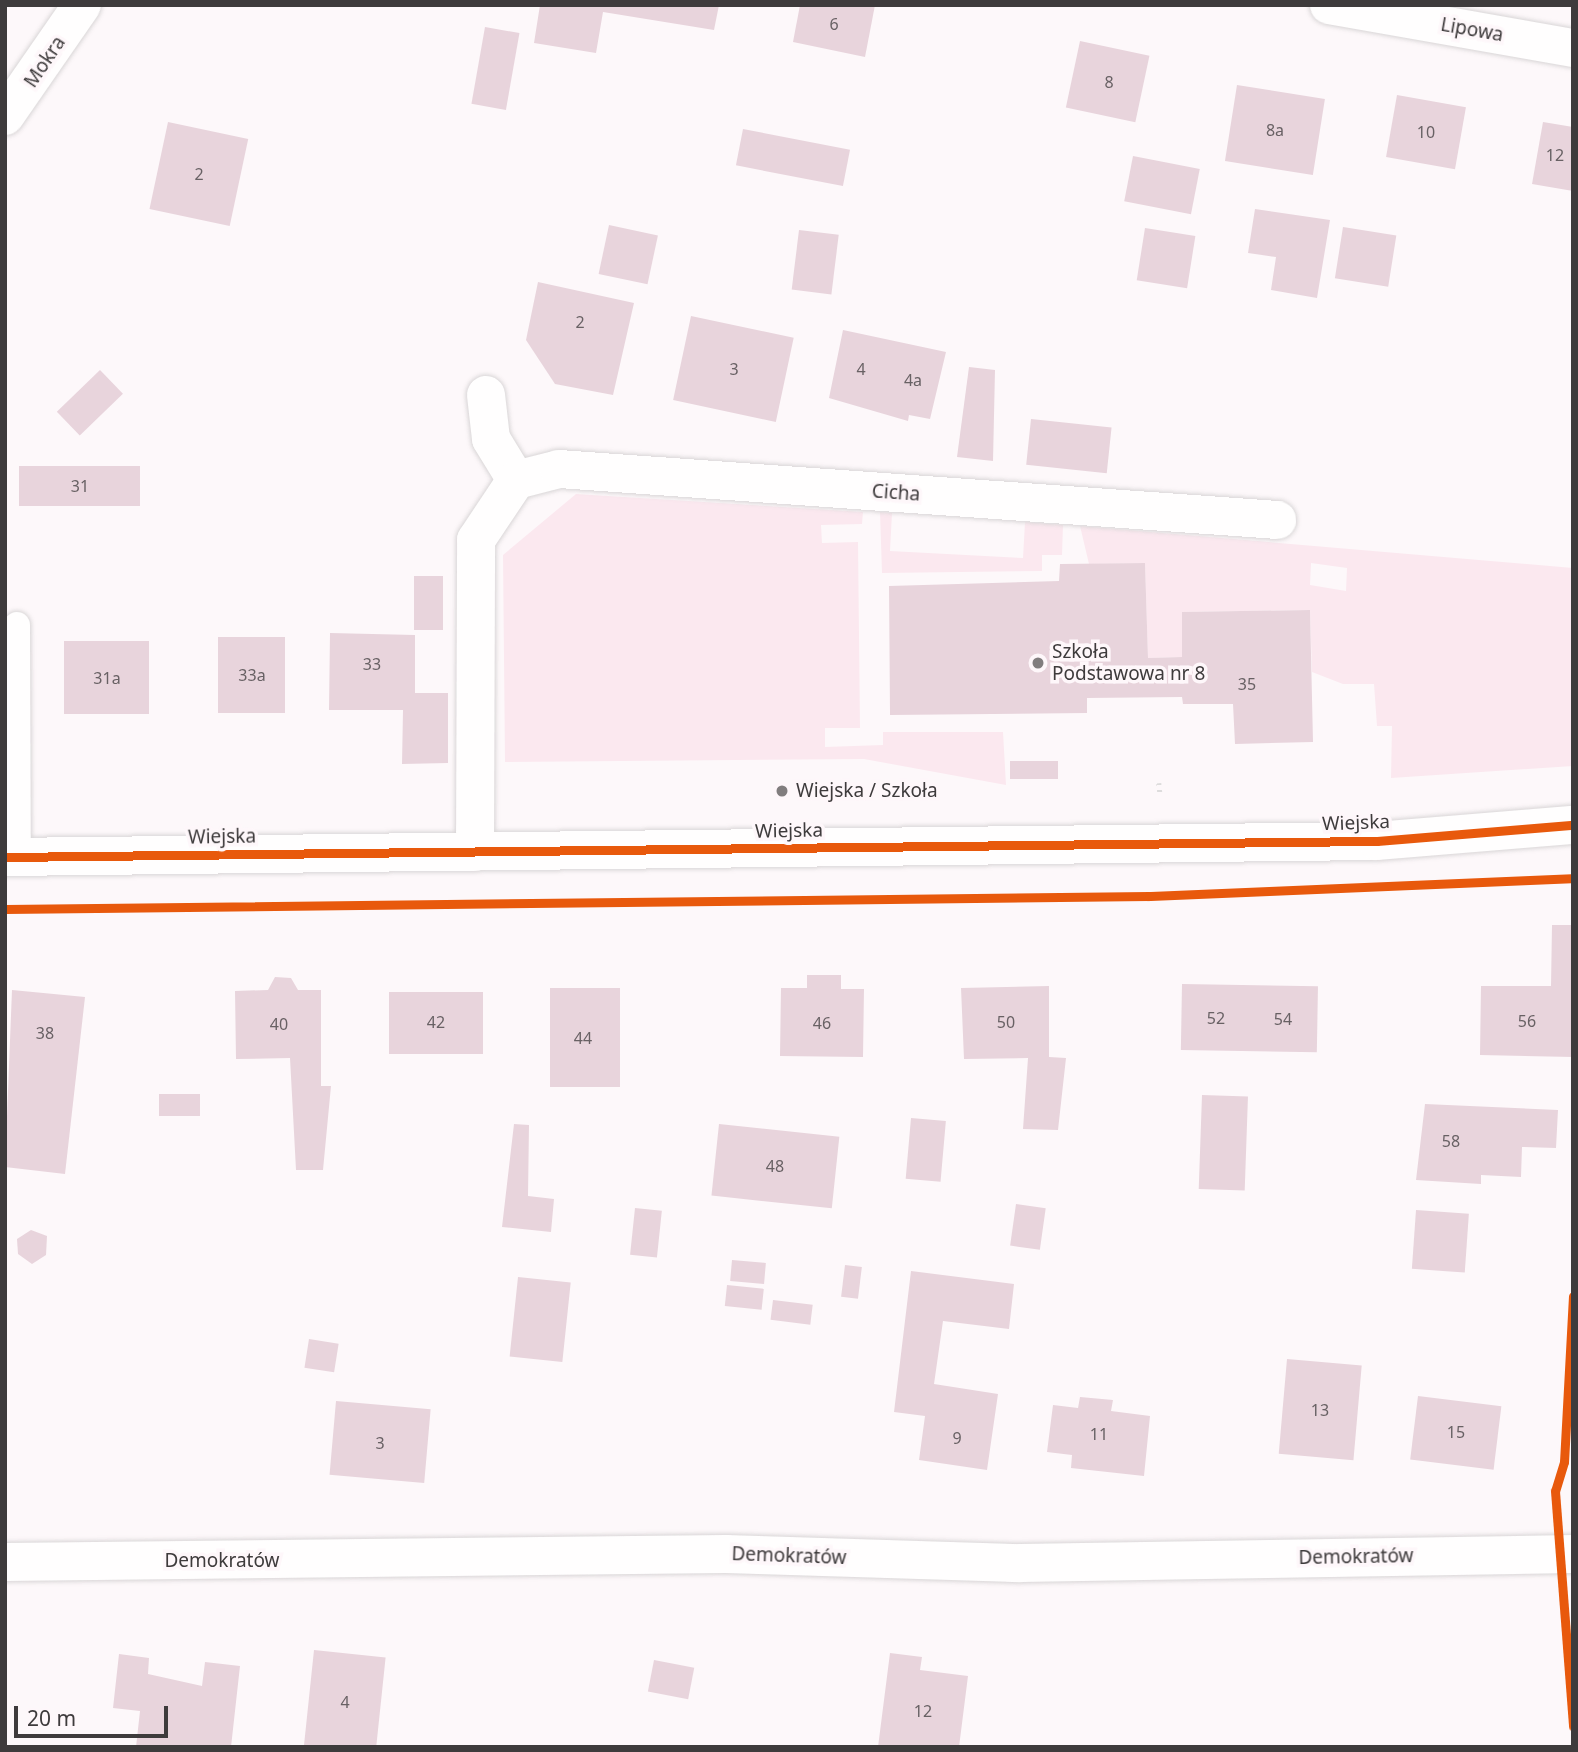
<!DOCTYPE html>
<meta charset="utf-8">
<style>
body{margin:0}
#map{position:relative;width:1578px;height:1752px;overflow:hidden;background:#fdf8fa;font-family:"Noto Sans",sans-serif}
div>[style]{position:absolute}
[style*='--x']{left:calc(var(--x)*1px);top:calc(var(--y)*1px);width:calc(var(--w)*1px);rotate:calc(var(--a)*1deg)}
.green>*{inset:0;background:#fbe8ef}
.building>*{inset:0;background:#e8d4dc;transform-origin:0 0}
.path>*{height:4.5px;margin-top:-2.25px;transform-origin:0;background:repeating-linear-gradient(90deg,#dddcdc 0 2px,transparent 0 7px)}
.roads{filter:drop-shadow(0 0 2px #d9d6d7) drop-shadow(0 0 2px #d9d6d7)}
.lane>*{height:26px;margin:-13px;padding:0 13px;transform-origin:13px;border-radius:13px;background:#fffefe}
.street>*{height:38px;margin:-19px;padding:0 19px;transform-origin:19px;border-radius:19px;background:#fffefe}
.secondary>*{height:38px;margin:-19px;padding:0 19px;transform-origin:19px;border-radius:19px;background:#fffefe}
.cycleway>*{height:9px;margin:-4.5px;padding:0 4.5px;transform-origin:4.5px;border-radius:4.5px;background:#e8590c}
.dots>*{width:19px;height:19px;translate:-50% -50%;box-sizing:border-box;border:4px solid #fef7fa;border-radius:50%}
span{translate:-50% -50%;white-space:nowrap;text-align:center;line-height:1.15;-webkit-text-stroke:7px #fef7fa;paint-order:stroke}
.number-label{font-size:16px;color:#686164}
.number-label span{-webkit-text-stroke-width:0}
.street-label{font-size:19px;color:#3e3b3c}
.poi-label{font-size:19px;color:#3e3b3c}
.left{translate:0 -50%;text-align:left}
.frame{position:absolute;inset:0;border:7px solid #3e3b3c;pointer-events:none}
.scale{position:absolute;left:14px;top:1706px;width:154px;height:32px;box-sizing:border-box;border:4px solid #3e3b3c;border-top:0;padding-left:9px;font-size:21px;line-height:24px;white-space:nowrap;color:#3e3b3c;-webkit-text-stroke:5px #fef7fa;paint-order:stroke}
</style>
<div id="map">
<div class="green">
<i style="clip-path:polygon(576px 494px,863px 512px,862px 524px,821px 525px,822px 543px,858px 542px,860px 728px,825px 728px,825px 747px,883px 745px,883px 732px,1003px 732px,1006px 785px,864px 759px,505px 762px,503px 555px)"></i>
<i style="clip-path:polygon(880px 512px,892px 513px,890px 551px,1023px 558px,1025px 522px,1063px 525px,1062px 555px,1042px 555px,1042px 571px,882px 573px)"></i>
<i style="clip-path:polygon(evenodd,1080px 526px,1573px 568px,1573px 766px,1391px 778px,1392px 726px,1377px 726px,1374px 684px,1343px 684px,1312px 672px,1310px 610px,1182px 612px,1182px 657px,1148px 658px,1145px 563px,1089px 564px,1080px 526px,1311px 563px,1347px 568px,1346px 591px,1310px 585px,1311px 563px)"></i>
</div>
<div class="building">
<i style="clip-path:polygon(540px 5px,719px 5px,714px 30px,603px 12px,596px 53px,534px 43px)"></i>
<i style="clip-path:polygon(800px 5px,875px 5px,865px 57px,793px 42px)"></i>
<i style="left:485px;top:27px;width:35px;height:78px;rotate:10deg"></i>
<i style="left:1080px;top:41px;width:71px;height:68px;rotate:12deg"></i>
<i style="left:1237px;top:85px;width:89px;height:77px;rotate:9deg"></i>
<i style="left:1397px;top:95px;width:70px;height:63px;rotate:10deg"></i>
<i style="left:168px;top:122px;width:82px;height:89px;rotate:12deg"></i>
<i style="clip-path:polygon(1543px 122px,1573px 127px,1573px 191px,1532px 184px)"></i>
<i style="left:743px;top:129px;width:109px;height:37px;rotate:11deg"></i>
<i style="left:1133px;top:156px;width:68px;height:46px;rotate:11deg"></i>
<i style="clip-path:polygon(1255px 209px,1330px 220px,1317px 298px,1271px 290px,1276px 257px,1248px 253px)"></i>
<i style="left:609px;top:225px;width:50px;height:50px;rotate:12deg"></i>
<i style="left:1343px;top:227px;width:54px;height:52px;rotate:9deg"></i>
<i style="left:1145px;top:228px;width:51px;height:53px;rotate:9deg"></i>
<i style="left:799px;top:230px;width:40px;height:60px;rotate:7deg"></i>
<i style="clip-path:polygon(538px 282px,634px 303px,613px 395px,555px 384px,526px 340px)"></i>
<i style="left:691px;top:316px;width:105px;height:86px;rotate:12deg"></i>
<i style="clip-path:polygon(843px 330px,946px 352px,930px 419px,909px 415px,908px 421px,829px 398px)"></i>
<i style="clip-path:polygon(969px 367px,995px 370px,993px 461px,957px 457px)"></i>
<i style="left:100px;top:370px;width:33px;height:60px;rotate:46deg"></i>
<i style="left:1031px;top:419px;width:81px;height:46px;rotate:6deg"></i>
<i style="left:19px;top:466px;width:121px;height:40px"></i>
<i style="clip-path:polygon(1145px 563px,1148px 658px,1182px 657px,1182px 612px,1310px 610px,1313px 742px,1235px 744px,1233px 704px,1183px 704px,1182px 697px,1087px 698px,1087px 713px,890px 715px,889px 586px,1059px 581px,1060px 564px)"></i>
<i style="left:414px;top:576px;width:29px;height:54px"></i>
<i style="clip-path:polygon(330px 633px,415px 635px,415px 693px,448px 693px,448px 763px,402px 764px,403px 710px,329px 710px)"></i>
<i style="left:285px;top:637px;width:76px;height:67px;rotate:90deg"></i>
<i style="left:149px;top:641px;width:73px;height:85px;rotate:90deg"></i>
<i style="left:1058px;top:761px;width:18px;height:48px;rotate:90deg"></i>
<i style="clip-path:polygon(1552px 925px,1573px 925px,1573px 1057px,1480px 1055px,1481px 986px,1551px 986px)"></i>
<i style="clip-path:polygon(807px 975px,841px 975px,841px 989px,864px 989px,863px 1057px,780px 1056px,781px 988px,807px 988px)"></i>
<i style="clip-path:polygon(275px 977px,291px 978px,298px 990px,321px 990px,321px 1086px,331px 1086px,323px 1170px,296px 1170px,290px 1058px,236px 1059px,235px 991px,268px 990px)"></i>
<i style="left:1182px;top:984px;width:136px;height:66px;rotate:1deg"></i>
<i style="clip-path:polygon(1049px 986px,1049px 1057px,1066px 1058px,1058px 1130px,1023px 1129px,1028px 1058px,964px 1059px,961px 988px)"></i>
<i style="left:550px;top:988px;width:70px;height:99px"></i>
<i style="clip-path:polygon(12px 990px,85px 997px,65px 1174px,5px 1167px)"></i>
<i style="left:389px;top:992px;width:94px;height:62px"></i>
<i style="left:159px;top:1094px;width:41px;height:22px"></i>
<i style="left:1202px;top:1095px;width:46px;height:94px;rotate:2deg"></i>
<i style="clip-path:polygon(1425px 1104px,1558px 1110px,1556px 1148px,1522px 1147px,1521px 1177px,1481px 1175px,1481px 1184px,1416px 1180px)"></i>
<i style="left:911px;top:1118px;width:35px;height:61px;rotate:5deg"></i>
<i style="clip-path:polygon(514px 1124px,529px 1125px,528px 1196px,554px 1199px,551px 1232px,502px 1227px)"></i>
<i style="left:719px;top:1124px;width:121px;height:72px;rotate:6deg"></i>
<i style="left:1016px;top:1204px;width:30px;height:42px;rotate:8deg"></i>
<i style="left:635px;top:1208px;width:27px;height:47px;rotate:6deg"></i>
<i style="left:1416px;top:1210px;width:53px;height:59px;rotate:4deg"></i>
<i style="clip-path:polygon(31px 1230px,47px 1236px,46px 1255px,32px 1264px,18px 1254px,17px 1239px)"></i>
<i style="left:732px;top:1260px;width:34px;height:21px;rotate:5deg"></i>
<i style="left:845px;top:1265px;width:17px;height:32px;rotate:7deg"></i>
<i style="clip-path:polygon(911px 1271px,1014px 1284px,1009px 1329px,943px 1321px,934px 1384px,998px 1394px,987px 1470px,919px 1460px,925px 1416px,894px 1412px)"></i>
<i style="left:518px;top:1277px;width:53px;height:80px;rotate:6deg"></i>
<i style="left:727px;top:1285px;width:37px;height:21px;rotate:6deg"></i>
<i style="left:773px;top:1300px;width:40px;height:20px;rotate:7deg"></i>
<i style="left:309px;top:1339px;width:30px;height:29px;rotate:9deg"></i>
<i style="left:1287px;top:1359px;width:75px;height:95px;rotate:5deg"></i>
<i style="left:1418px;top:1396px;width:84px;height:64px;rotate:7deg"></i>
<i style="clip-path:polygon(1080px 1397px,1113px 1400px,1111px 1411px,1150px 1416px,1144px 1476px,1071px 1468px,1072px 1455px,1047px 1452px,1053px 1405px,1078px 1408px)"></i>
<i style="left:336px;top:1401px;width:95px;height:74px;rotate:5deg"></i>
<i style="left:314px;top:1650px;width:72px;height:97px;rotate:6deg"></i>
<i style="clip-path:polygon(890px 1653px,922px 1657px,920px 1670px,968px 1676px,959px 1747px,878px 1747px)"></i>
<i style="clip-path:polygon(119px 1654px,149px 1658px,148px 1674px,202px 1686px,205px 1662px,240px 1666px,231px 1747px,136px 1747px,140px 1711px,113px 1708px)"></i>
<i style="left:654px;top:1660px;width:41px;height:32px;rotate:11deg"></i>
</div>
<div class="path">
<i style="--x:1159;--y:783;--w:9;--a:84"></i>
</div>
<div class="roads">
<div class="lane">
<i style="--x:17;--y:625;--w:232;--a:89.8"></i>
</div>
<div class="street">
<i style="--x:1329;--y:5;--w:248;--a:10"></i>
<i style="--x:5;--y:116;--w:135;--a:-55.3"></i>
<i style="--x:486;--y:395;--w:44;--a:83.5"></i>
<i style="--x:491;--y:439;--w:48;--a:58.6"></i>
<i style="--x:475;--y:852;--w:312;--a:-89.8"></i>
<i style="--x:476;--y:540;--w:72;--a:-56.3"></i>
<i style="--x:516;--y:480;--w:44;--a:-14.3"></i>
<i style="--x:559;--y:469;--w:720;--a:4.06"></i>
<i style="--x:5;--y:1562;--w:721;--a:-0.64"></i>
<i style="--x:726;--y:1554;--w:294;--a:1.8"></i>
<i style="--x:1020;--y:1563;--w:553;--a:-0.93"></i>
</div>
<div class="secondary">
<i style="--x:5;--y:857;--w:1372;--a:-0.67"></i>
<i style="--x:1377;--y:841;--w:197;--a:-4.7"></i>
</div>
</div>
<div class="cycleway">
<i style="--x:5;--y:857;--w:1372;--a:-0.67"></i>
<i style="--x:1377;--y:841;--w:197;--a:-4.7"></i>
<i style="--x:5;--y:909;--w:1144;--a:-0.65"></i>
<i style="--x:1149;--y:896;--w:424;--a:-2.4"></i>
<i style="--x:1573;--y:1296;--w:166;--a:93.1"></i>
<i style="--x:1564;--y:1462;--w:30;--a:107"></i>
<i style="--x:1555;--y:1491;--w:236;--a:85.6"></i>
</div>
<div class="dots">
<i style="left:1038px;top:663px;background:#817d7e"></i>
<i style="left:782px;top:791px;background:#817d7e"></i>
</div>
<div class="number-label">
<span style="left:834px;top:24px">6</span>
<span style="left:1109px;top:82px">8</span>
<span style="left:1275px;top:130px">8a</span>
<span style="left:1426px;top:132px">10</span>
<span style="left:1555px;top:155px">12</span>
<span style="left:199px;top:174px">2</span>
<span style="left:580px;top:322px">2</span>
<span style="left:734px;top:369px">3</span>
<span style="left:861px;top:369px">4</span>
<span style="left:913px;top:380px">4a</span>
<span style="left:80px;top:486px">31</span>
<span style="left:372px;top:664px">33</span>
<span style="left:252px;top:675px">33a</span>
<span style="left:107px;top:678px">31a</span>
<span style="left:1247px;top:684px">35</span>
<span style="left:1216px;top:1018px">52</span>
<span style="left:1283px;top:1019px">54</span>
<span style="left:1527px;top:1021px">56</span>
<span style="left:436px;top:1022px">42</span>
<span style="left:1006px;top:1022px">50</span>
<span style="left:822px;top:1023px">46</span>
<span style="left:279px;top:1024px">40</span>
<span style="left:45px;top:1033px">38</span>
<span style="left:583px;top:1038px">44</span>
<span style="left:1451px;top:1141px">58</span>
<span style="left:775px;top:1166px">48</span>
<span style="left:1320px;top:1410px">13</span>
<span style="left:1456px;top:1432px">15</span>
<span style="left:1099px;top:1434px">11</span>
<span style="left:957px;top:1438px">9</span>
<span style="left:380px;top:1443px">3</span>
<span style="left:345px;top:1702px">4</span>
<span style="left:923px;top:1711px">12</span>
</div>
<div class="street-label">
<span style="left:1472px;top:30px;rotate:10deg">Lipowa</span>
<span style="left:45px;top:62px;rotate:-56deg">Mokra</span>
<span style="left:896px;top:493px;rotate:4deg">Cicha</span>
<span style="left:1356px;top:823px;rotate:-2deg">Wiejska</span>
<span style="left:789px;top:831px;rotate:-1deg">Wiejska</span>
<span style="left:222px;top:837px;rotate:-1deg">Wiejska</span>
<span style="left:789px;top:1556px;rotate:2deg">Demokratów</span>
<span style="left:1356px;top:1557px;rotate:-1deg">Demokratów</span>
<span style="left:222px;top:1561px">Demokratów</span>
</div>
<div class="poi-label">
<span class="left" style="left:1052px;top:663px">Szkoła<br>Podstawowa nr 8</span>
<span class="left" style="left:796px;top:791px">Wiejska / Szkoła</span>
</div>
<div class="frame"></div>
<div class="scale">20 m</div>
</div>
